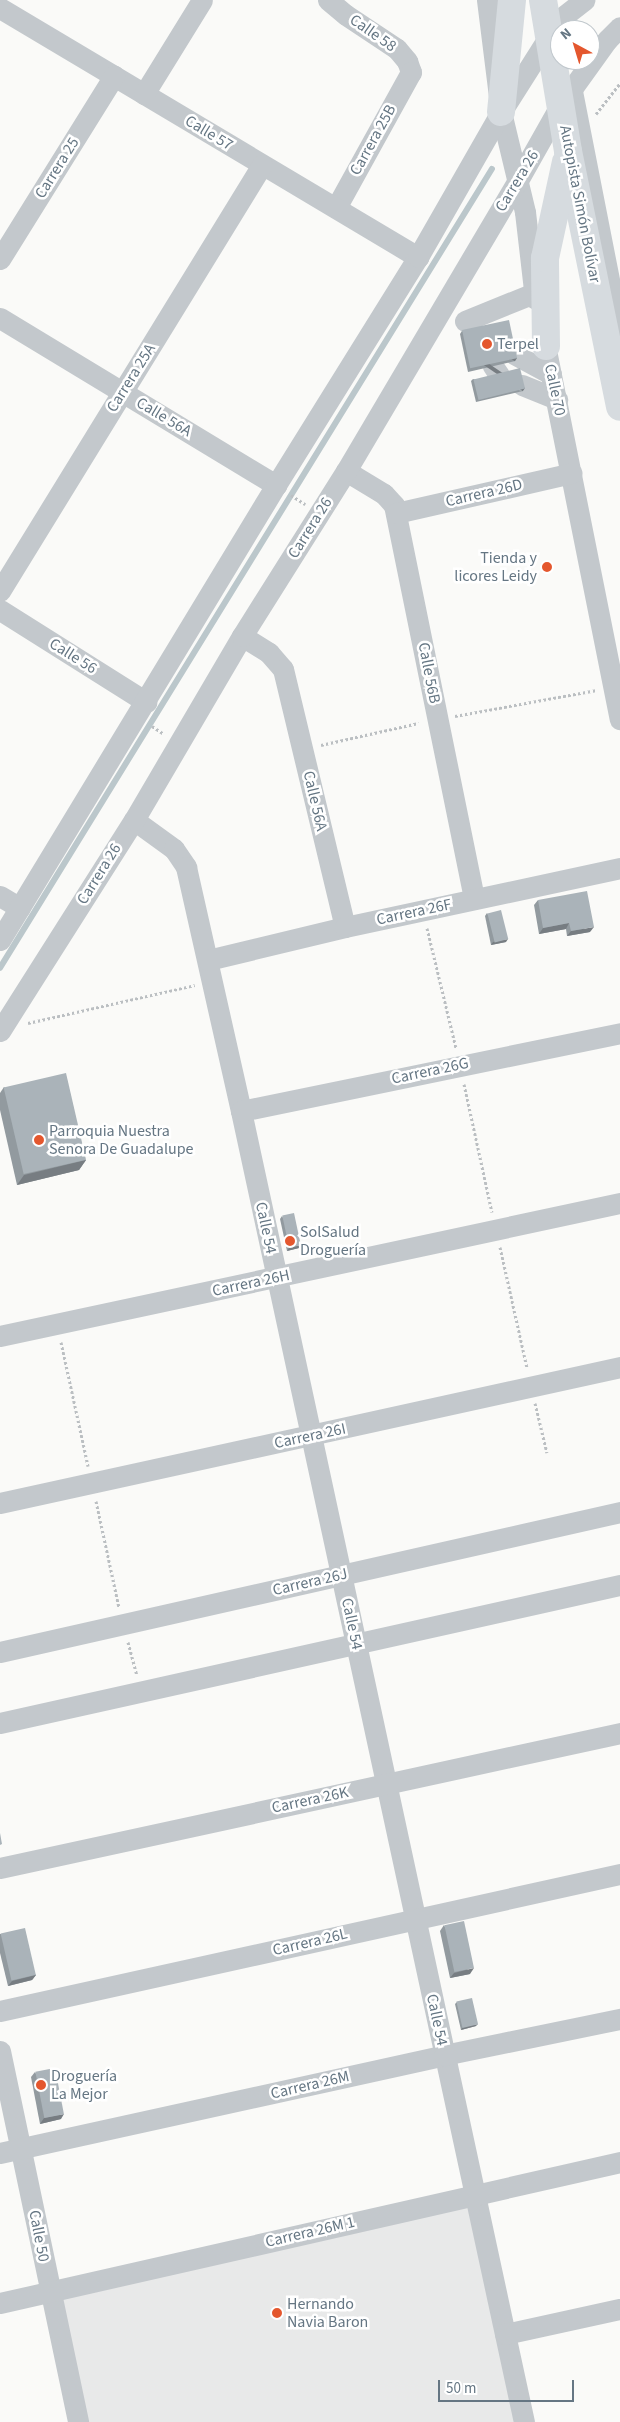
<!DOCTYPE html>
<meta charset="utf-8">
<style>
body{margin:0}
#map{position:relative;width:620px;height:2422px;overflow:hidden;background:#fafaf8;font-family:"Source Sans 3",sans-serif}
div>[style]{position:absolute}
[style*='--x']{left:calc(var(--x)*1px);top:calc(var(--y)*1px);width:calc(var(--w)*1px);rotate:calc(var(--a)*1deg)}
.built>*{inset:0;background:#e8e9e9}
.stream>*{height:5.5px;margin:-2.75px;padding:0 2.75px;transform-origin:2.75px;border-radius:2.75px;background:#bbc7cb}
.path>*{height:3px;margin-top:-1.5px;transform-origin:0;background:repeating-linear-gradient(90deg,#bbbfc2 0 2.5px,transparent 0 5px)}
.minor>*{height:21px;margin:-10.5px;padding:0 10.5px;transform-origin:10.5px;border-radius:10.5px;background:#c3c8cc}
.highway>*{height:28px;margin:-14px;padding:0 14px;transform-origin:14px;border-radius:14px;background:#d6dbdf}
.wall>*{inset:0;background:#929a9f}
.shaded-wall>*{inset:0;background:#777d82;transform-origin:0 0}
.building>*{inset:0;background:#aab3b9;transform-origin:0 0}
.dots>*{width:14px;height:14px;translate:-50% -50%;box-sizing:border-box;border:2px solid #fff;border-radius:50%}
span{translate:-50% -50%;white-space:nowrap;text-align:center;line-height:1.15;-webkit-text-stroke:5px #fff;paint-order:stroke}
.street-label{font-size:16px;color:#657683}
.poi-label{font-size:16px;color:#657683}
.left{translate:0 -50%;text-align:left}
.right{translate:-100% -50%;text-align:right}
.north{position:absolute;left:550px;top:20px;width:50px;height:50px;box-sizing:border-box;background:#fff;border:1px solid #c1c8cd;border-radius:50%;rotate:321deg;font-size:14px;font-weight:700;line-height:20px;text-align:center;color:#657683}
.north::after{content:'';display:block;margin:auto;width:18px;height:22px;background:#e4572e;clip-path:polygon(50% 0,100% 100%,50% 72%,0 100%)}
.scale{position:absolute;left:438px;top:2380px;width:136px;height:22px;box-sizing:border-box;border:2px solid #657683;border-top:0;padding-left:6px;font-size:15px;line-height:18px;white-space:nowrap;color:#657683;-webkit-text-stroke:4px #fff;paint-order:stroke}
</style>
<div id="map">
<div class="built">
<i style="clip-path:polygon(475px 2195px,524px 2422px,78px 2422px,50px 2291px)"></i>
</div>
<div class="stream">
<i style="--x:0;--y:968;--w:938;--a:-58.38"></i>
</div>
<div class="path">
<i style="--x:596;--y:114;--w:39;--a:-52"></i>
<i style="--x:291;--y:495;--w:17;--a:33"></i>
<i style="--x:455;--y:716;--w:143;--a:-10.4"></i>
<i style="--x:152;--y:726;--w:14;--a:34"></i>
<i style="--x:321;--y:745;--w:100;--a:-12.7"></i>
<i style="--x:427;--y:928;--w:123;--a:76.4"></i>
<i style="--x:28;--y:1023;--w:171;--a:-12.8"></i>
<i style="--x:464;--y:1084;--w:131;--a:77.7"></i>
<i style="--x:500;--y:1247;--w:124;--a:77.4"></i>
<i style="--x:61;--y:1342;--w:127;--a:77.7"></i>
<i style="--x:535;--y:1403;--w:51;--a:76.5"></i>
<i style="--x:96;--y:1501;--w:108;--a:77.8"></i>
<i style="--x:128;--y:1642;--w:34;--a:75"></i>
</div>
<div class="minor">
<i style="--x:328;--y:0;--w:23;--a:40"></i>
<i style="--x:346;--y:15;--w:61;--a:33.7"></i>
<i style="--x:397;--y:49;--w:16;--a:50"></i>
<i style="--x:407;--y:61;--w:12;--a:70"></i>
<i style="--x:411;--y:72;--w:155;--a:118.9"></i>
<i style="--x:487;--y:0;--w:113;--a:82.9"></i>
<i style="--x:501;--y:112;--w:103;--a:76.5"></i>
<i style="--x:525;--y:212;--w:87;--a:83.4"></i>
<i style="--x:0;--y:8;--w:487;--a:30.8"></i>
<i style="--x:572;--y:91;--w:250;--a:78.9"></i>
<i style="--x:144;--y:94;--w:110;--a:-58.3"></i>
<i style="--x:0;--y:259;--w:216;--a:-58.1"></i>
<i style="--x:0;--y:318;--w:323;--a:31.2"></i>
<i style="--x:465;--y:321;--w:74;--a:-22.1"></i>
<i style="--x:542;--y:330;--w:397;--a:78.7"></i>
<i style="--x:514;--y:354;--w:42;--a:28.4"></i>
<i style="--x:493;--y:366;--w:11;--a:56"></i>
<i style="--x:522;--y:385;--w:38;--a:22"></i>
<i style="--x:346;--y:471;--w:44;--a:31.2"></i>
<i style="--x:384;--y:494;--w:15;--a:48"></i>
<i style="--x:394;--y:505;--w:402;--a:78.5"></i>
<i style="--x:396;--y:513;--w:180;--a:-12.8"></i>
<i style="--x:0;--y:591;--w:500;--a:-58.41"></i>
<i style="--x:0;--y:610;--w:173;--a:32.2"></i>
<i style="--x:242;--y:636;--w:32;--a:32"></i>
<i style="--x:269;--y:653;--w:21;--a:49"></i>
<i style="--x:283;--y:669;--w:265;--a:76.5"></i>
<i style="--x:134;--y:820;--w:49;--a:35.9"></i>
<i style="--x:174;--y:849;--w:22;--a:56"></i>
<i style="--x:186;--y:867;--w:250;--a:77.3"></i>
<i style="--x:241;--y:1111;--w:1341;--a:77.82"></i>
<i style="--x:0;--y:896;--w:23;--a:31"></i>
<i style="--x:0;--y:940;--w:532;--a:-58.76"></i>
<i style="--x:276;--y:485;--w:269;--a:-58.1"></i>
<i style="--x:418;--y:257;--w:167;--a:-60.2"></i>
<i style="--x:501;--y:112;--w:110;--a:-57.6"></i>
<i style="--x:560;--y:19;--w:31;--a:-38"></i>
<i style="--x:208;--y:960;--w:141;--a:-13.5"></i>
<i style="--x:345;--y:927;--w:281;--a:-12.1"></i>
<i style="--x:0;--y:1031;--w:250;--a:-57.6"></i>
<i style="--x:134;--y:820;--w:213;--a:-59.6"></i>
<i style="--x:242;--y:636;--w:195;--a:-57.8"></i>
<i style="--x:346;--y:471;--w:336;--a:-59.4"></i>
<i style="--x:517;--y:182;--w:90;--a:-60.6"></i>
<i style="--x:561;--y:104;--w:79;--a:-54.3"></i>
<i style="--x:607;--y:40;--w:18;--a:-45"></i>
<i style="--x:241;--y:1111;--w:387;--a:-11.6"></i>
<i style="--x:0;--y:1336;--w:634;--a:-12.11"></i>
<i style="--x:0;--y:1503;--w:635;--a:-12.37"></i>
<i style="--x:0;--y:1652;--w:636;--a:-12.72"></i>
<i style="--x:0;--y:1723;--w:635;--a:-12.55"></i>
<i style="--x:0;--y:1868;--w:635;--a:-12.28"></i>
<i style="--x:0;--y:2011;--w:635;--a:-12.46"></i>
<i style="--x:0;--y:2051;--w:379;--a:78.1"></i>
<i style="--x:0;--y:2153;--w:455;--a:-12.4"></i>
<i style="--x:444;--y:2055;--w:180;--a:-11.6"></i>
<i style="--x:0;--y:2303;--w:636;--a:-12.81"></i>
<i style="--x:505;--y:2334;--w:118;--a:-12.3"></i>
</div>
<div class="highway">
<i style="--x:543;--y:0;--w:153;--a:80.6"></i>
<i style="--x:568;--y:151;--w:261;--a:78.5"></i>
<i style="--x:501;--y:112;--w:113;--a:-84.4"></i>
<i style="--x:546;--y:346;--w:88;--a:-90.7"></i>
<i style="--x:545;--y:258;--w:98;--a:-77.7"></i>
</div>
<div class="wall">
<i style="clip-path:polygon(462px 331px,517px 358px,515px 361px,468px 372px,460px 334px)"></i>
<i style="clip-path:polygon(473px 379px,523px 391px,476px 402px,471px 381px)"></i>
<i style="clip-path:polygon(538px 900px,590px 932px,567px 936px,566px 929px,539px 934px,534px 905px)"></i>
<i style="clip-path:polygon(487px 913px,506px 942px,491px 945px,485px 916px)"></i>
<i style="clip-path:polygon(4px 1087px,86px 1160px,79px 1170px,17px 1185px,0 1110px,0 1093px)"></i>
<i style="clip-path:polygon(282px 1216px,299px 1248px,287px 1251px,280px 1219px)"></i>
<i style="clip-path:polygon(444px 1925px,470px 1974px,450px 1978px,440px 1931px)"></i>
<i style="clip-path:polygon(0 1934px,1px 1934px,36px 1975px,32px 1980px,8px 1986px,0 1953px)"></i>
<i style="clip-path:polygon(457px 2002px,476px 2026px,461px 2030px,455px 2004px)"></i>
<i style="clip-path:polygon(35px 2072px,61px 2119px,40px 2124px,31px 2077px)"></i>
</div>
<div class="shaded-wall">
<i style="left:517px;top:358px;width:4px;height:48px;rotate:124deg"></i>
<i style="left:525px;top:388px;width:4px;height:48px;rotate:124deg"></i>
<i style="clip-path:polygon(569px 923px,566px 929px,539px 934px,543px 928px)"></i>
<i style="clip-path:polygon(594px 927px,590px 932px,567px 936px,571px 931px)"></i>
<i style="clip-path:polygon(508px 939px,506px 942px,491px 945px,493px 942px)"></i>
<i style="clip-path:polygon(86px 1160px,79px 1170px,17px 1185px,24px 1175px)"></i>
<i style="clip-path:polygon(301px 1245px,299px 1248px,287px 1251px,289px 1248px)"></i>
<i style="clip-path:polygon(474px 1968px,470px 1974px,450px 1978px,454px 1973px)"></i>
<i style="clip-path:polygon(36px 1975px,32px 1980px,8px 1986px,12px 1981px)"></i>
<i style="clip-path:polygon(478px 2024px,476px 2026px,461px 2030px,463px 2027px)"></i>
<i style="clip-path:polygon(64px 2114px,61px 2119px,40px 2124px,44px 2118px)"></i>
</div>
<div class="building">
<i style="left:509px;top:320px;width:39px;height:48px;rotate:78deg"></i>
<i style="left:520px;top:368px;width:21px;height:48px;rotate:76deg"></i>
<i style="clip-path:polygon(587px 891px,594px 927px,571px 931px,569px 923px,543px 928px,538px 900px)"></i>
<i style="left:501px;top:910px;width:30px;height:14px;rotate:76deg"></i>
<i style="left:66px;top:1073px;width:89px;height:64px;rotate:77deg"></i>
<i style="left:294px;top:1213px;width:33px;height:12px;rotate:78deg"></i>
<i style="clip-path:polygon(0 1833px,2px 1844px,0 1845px)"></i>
<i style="left:464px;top:1921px;width:48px;height:20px;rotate:78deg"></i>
<i style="left:25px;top:1928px;width:48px;height:25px;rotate:77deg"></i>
<i style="left:472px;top:1998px;width:27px;height:16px;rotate:77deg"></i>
<i style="left:55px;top:2068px;width:47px;height:20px;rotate:79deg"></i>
</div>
<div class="dots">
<i style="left:487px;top:344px;background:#e4572e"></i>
<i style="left:547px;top:567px;background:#e4572e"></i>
<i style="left:39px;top:1140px;background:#e4572e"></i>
<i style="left:290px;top:1241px;background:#e4572e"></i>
<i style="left:41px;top:2085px;background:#e4572e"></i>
<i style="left:277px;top:2313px;background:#e4572e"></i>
</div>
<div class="street-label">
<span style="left:373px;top:33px;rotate:35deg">Calle 58</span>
<span style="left:209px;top:133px;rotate:31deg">Calle 57</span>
<span style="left:373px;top:140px;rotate:-61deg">Carrera 25B</span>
<span style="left:57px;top:168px;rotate:-58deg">Carrera 25</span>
<span style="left:517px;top:181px;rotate:-59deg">Carrera 26</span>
<span style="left:580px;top:204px;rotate:79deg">Autopista Simón Bolívar</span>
<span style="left:131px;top:378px;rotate:-58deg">Carrera 25A</span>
<span style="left:555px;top:390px;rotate:78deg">Calle 70</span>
<span style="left:164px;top:417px;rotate:31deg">Calle 56A</span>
<span style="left:484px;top:493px;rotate:-13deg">Carrera 26D</span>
<span style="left:310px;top:528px;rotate:-58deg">Carrera 26</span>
<span style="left:73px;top:656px;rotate:32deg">Calle 56</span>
<span style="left:429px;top:673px;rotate:79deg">Calle 56B</span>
<span style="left:315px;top:801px;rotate:77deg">Calle 56A</span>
<span style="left:99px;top:874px;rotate:-58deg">Carrera 26</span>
<span style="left:414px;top:912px;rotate:-12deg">Carrera 26F</span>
<span style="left:430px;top:1071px;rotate:-12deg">Carrera 26G</span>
<span style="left:266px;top:1228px;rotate:78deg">Calle 54</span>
<span style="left:251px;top:1283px;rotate:-12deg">Carrera 26H</span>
<span style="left:310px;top:1436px;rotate:-12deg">Carrera 26I</span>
<span style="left:310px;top:1582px;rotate:-13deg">Carrera 26J</span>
<span style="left:352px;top:1624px;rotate:78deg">Calle 54</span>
<span style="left:310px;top:1800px;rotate:-12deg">Carrera 26K</span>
<span style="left:310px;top:1942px;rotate:-13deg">Carrera 26L</span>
<span style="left:437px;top:2020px;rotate:78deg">Calle 54</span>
<span style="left:310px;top:2085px;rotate:-13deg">Carrera 26M</span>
<span style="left:310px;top:2232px;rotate:-13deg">Carrera 26M 1</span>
<span style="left:39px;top:2236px;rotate:79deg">Calle 50</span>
</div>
<div class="poi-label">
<span class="left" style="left:497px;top:344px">Terpel</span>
<span class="right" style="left:537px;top:567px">Tienda y<br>licores Leidy</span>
<span class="left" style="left:49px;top:1140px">Parroquia Nuestra<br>Senora De Guadalupe</span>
<span class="left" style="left:300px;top:1241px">SolSalud<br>Droguería</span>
<span class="left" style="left:51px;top:2085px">Droguería<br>La Mejor</span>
<span class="left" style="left:287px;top:2313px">Hernando<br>Navia Baron</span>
</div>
<div class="north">N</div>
<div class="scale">50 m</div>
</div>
